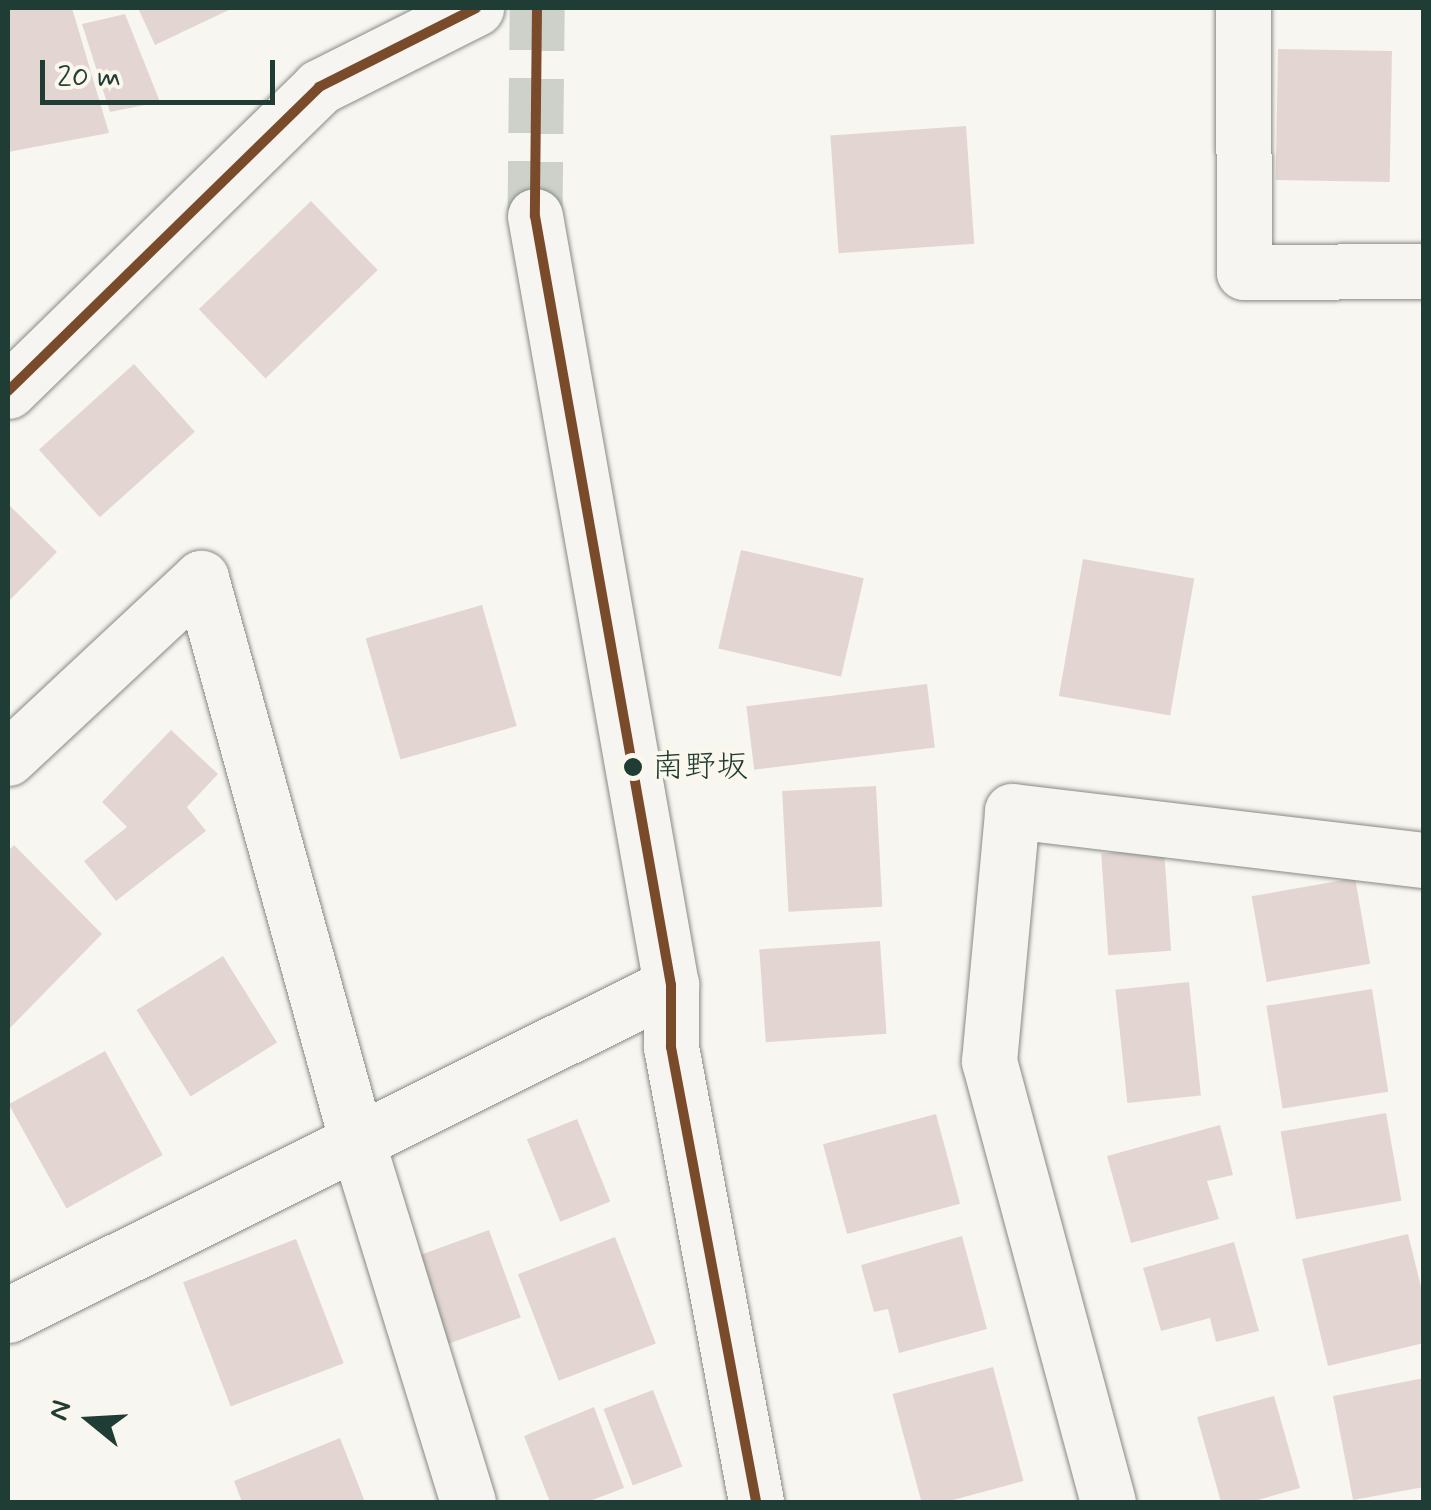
<!DOCTYPE html>
<meta charset="utf-8">
<style>
body{margin:0}
#map{position:relative;width:1431px;height:1510px;overflow:hidden;background:#f8f6f0;font-family:Mynerve,"Klee One",sans-serif}
div>[style]{position:absolute}
[style*='--x']{left:calc(var(--x)*1px);top:calc(var(--y)*1px);width:calc(var(--w)*1px);rotate:calc(var(--a)*1deg)}
.building>*{inset:0;background:#e3d6d2;transform-origin:0 0}
.street-tunnel>*{height:55px;margin-top:-27.5px;transform-origin:0;background:repeating-linear-gradient(90deg,#cdd1ca 0 55px,transparent 0 83px)}
.roads{filter:drop-shadow(0 0 2px #868b86) drop-shadow(0 0 2px #868b86)}
.street>*{height:55px;margin:-27.5px;padding:0 27.5px;transform-origin:27.5px;border-radius:27.5px;background:#f6f5f1}
.secondary>*{height:55px;margin:-27.5px;padding:0 27.5px;transform-origin:27.5px;border-radius:27.5px;background:#f6f5f1}
.bus-1>*{height:10px;margin:-5px;padding:0 5px;transform-origin:5px;border-radius:5px;background:#7a4b2a}
.dots>*{width:28px;height:28px;translate:-50% -50%;box-sizing:border-box;border:5px solid #fbf7ec;border-radius:50%}
span{translate:-50% -50%;white-space:nowrap;text-align:center;line-height:1.15;-webkit-text-stroke:8px #fbf7ec;paint-order:stroke}
.bus-label{font-size:32px;color:#1f3d34}
.left{translate:0 -50%;text-align:left}
.frame{position:absolute;inset:0;border:10px solid #1f3d34;pointer-events:none}
.north{position:absolute;left:40px;top:1370px;width:100px;height:100px;-webkit-text-stroke:8px #fbf7ec;paint-order:stroke;rotate:288deg;font-size:28px;font-weight:700;line-height:40px;text-align:center;color:#1f3d34}
.north::after{content:'';display:block;margin:auto;width:35px;height:45px;background:#1f3d34;clip-path:polygon(50% 0,100% 100%,50% 72%,0 100%)}
.scale{position:absolute;left:40px;top:60px;width:235px;height:45px;box-sizing:border-box;border:5px solid #1f3d34;border-top:0;padding-left:12px;font-size:30px;line-height:35px;white-space:nowrap;color:#1f3d34;-webkit-text-stroke:8px #fbf7ec;paint-order:stroke}
</style>
<div id="map">
<div class="building">
<i style="clip-path:polygon(8px 8px,72px 8px,109px 133px,8px 152px)"></i>
<i style="clip-path:polygon(138px 8px,233px 8px,155px 45px)"></i>
<i style="clip-path:polygon(125px 14px,160px 102px,110px 112px,82px 24px)"></i>
<i style="left:1278px;top:49px;width:114px;height:131px;rotate:1deg"></i>
<i style="left:966px;top:126px;width:118px;height:136px;rotate:86deg"></i>
<i style="left:311px;top:201px;width:96px;height:156px;rotate:46deg"></i>
<i style="left:134px;top:364px;width:91px;height:128px;rotate:48deg"></i>
<i style="clip-path:polygon(8px 504px,57px 552px,8px 602px)"></i>
<i style="left:741px;top:550px;width:126px;height:101px;rotate:13deg"></i>
<i style="left:1083px;top:559px;width:113px;height:139px;rotate:10deg"></i>
<i style="left:482px;top:605px;width:126px;height:121px;rotate:74deg"></i>
<i style="left:927px;top:684px;width:64px;height:182px;rotate:83deg"></i>
<i style="clip-path:polygon(171px 730px,218px 774px,187px 807px,206px 831px,116px 901px,84px 861px,127px 827px,102px 802px)"></i>
<i style="left:876px;top:786px;width:121px;height:94px;rotate:87deg"></i>
<i style="clip-path:polygon(14px 845px,102px 934px,8px 1030px,8px 851px)"></i>
<i style="left:1164px;top:849px;width:102px;height:63px;rotate:86deg"></i>
<i style="left:1355px;top:878px;width:87px;height:105px;rotate:80deg"></i>
<i style="left:880px;top:941px;width:93px;height:121px;rotate:86deg"></i>
<i style="left:223px;top:956px;width:102px;height:102px;rotate:58deg"></i>
<i style="left:1189px;top:982px;width:114px;height:74px;rotate:84deg"></i>
<i style="left:1372px;top:989px;width:104px;height:107px;rotate:81deg"></i>
<i style="left:105px;top:1051px;width:119px;height:110px;rotate:61deg"></i>
<i style="left:1386px;top:1113px;width:89px;height:107px;rotate:80deg"></i>
<i style="left:936px;top:1114px;width:93px;height:117px;rotate:75deg"></i>
<i style="left:577px;top:1119px;width:89px;height:54px;rotate:68deg"></i>
<i style="clip-path:polygon(1220px 1125px,1233px 1175px,1207px 1181px,1219px 1219px,1131px 1243px,1107px 1156px)"></i>
<i style="left:489px;top:1230px;width:93px;height:79px;rotate:70deg"></i>
<i style="clip-path:polygon(1408px 1234px,1424px 1299px,1424px 1343px,1328px 1366px,1302px 1259px)"></i>
<i style="clip-path:polygon(962px 1236px,987px 1329px,899px 1353px,888px 1309px,874px 1312px,861px 1265px)"></i>
<i style="left:615px;top:1237px;width:114px;height:104px;rotate:69deg"></i>
<i style="left:296px;top:1239px;width:133px;height:121px;rotate:69deg"></i>
<i style="clip-path:polygon(1234px 1242px,1259px 1331px,1216px 1342px,1210px 1318px,1161px 1331px,1143px 1268px)"></i>
<i style="left:993px;top:1367px;width:118px;height:104px;rotate:75deg"></i>
<i style="clip-path:polygon(1424px 1378px,1424px 1487px,1353px 1500px,1333px 1396px)"></i>
<i style="left:653px;top:1390px;width:82px;height:53px;rotate:69deg"></i>
<i style="clip-path:polygon(1274px 1396px,1300px 1488px,1251px 1502px,1221px 1502px,1197px 1417px)"></i>
<i style="clip-path:polygon(594px 1407px,624px 1488px,587px 1502px,550px 1502px,524px 1436px)"></i>
<i style="clip-path:polygon(340px 1438px,365px 1502px,242px 1502px,234px 1481px)"></i>
</div>
<div class="street-tunnel">
<i style="--x:535;--y:216;--w:208;--a:-89.4"></i>
</div>
<div class="roads">
<div class="street">
<i style="--x:1243;--y:8;--w:264;--a:89.8"></i>
<i style="--x:1244;--y:272;--w:180;--a:-0.3"></i>
<i style="--x:535;--y:216;--w:781;--a:79.97"></i>
<i style="--x:671;--y:985;--w:62;--a:90"></i>
<i style="--x:671;--y:1047;--w:463;--a:79.4"></i>
<i style="--x:8;--y:758;--w:264;--a:-43"></i>
<i style="--x:201;--y:578;--w:581;--a:74.53"></i>
<i style="--x:356;--y:1138;--w:381;--a:72.9"></i>
<i style="--x:8;--y:1315;--w:741;--a:-26.46"></i>
<i style="--x:1108;--y:1502;--w:457;--a:-105.1"></i>
<i style="--x:989;--y:1061;--w:251;--a:-84.7"></i>
<i style="--x:1012;--y:811;--w:415;--a:6.8"></i>
</div>
<div class="secondary">
<i style="--x:8;--y:391;--w:435;--a:-44.3"></i>
<i style="--x:319;--y:87;--w:176;--a:-26.7"></i>
</div>
</div>
<div class="bus-1">
<i style="--x:537;--y:8;--w:208;--a:90.6"></i>
<i style="--x:535;--y:216;--w:781;--a:79.97"></i>
<i style="--x:671;--y:985;--w:62;--a:90"></i>
<i style="--x:671;--y:1047;--w:463;--a:79.4"></i>
<i style="--x:8;--y:391;--w:435;--a:-44.3"></i>
<i style="--x:319;--y:87;--w:176;--a:-26.7"></i>
</div>
<div class="dots">
<i style="left:633px;top:767px;background:#1f3d34"></i>
</div>
<div class="bus-label">
<span class="left" style="left:652px;top:767px">南野坂</span>
</div>
<div class="frame"></div>
<div class="north">N</div>
<div class="scale">20 m</div>
</div>
